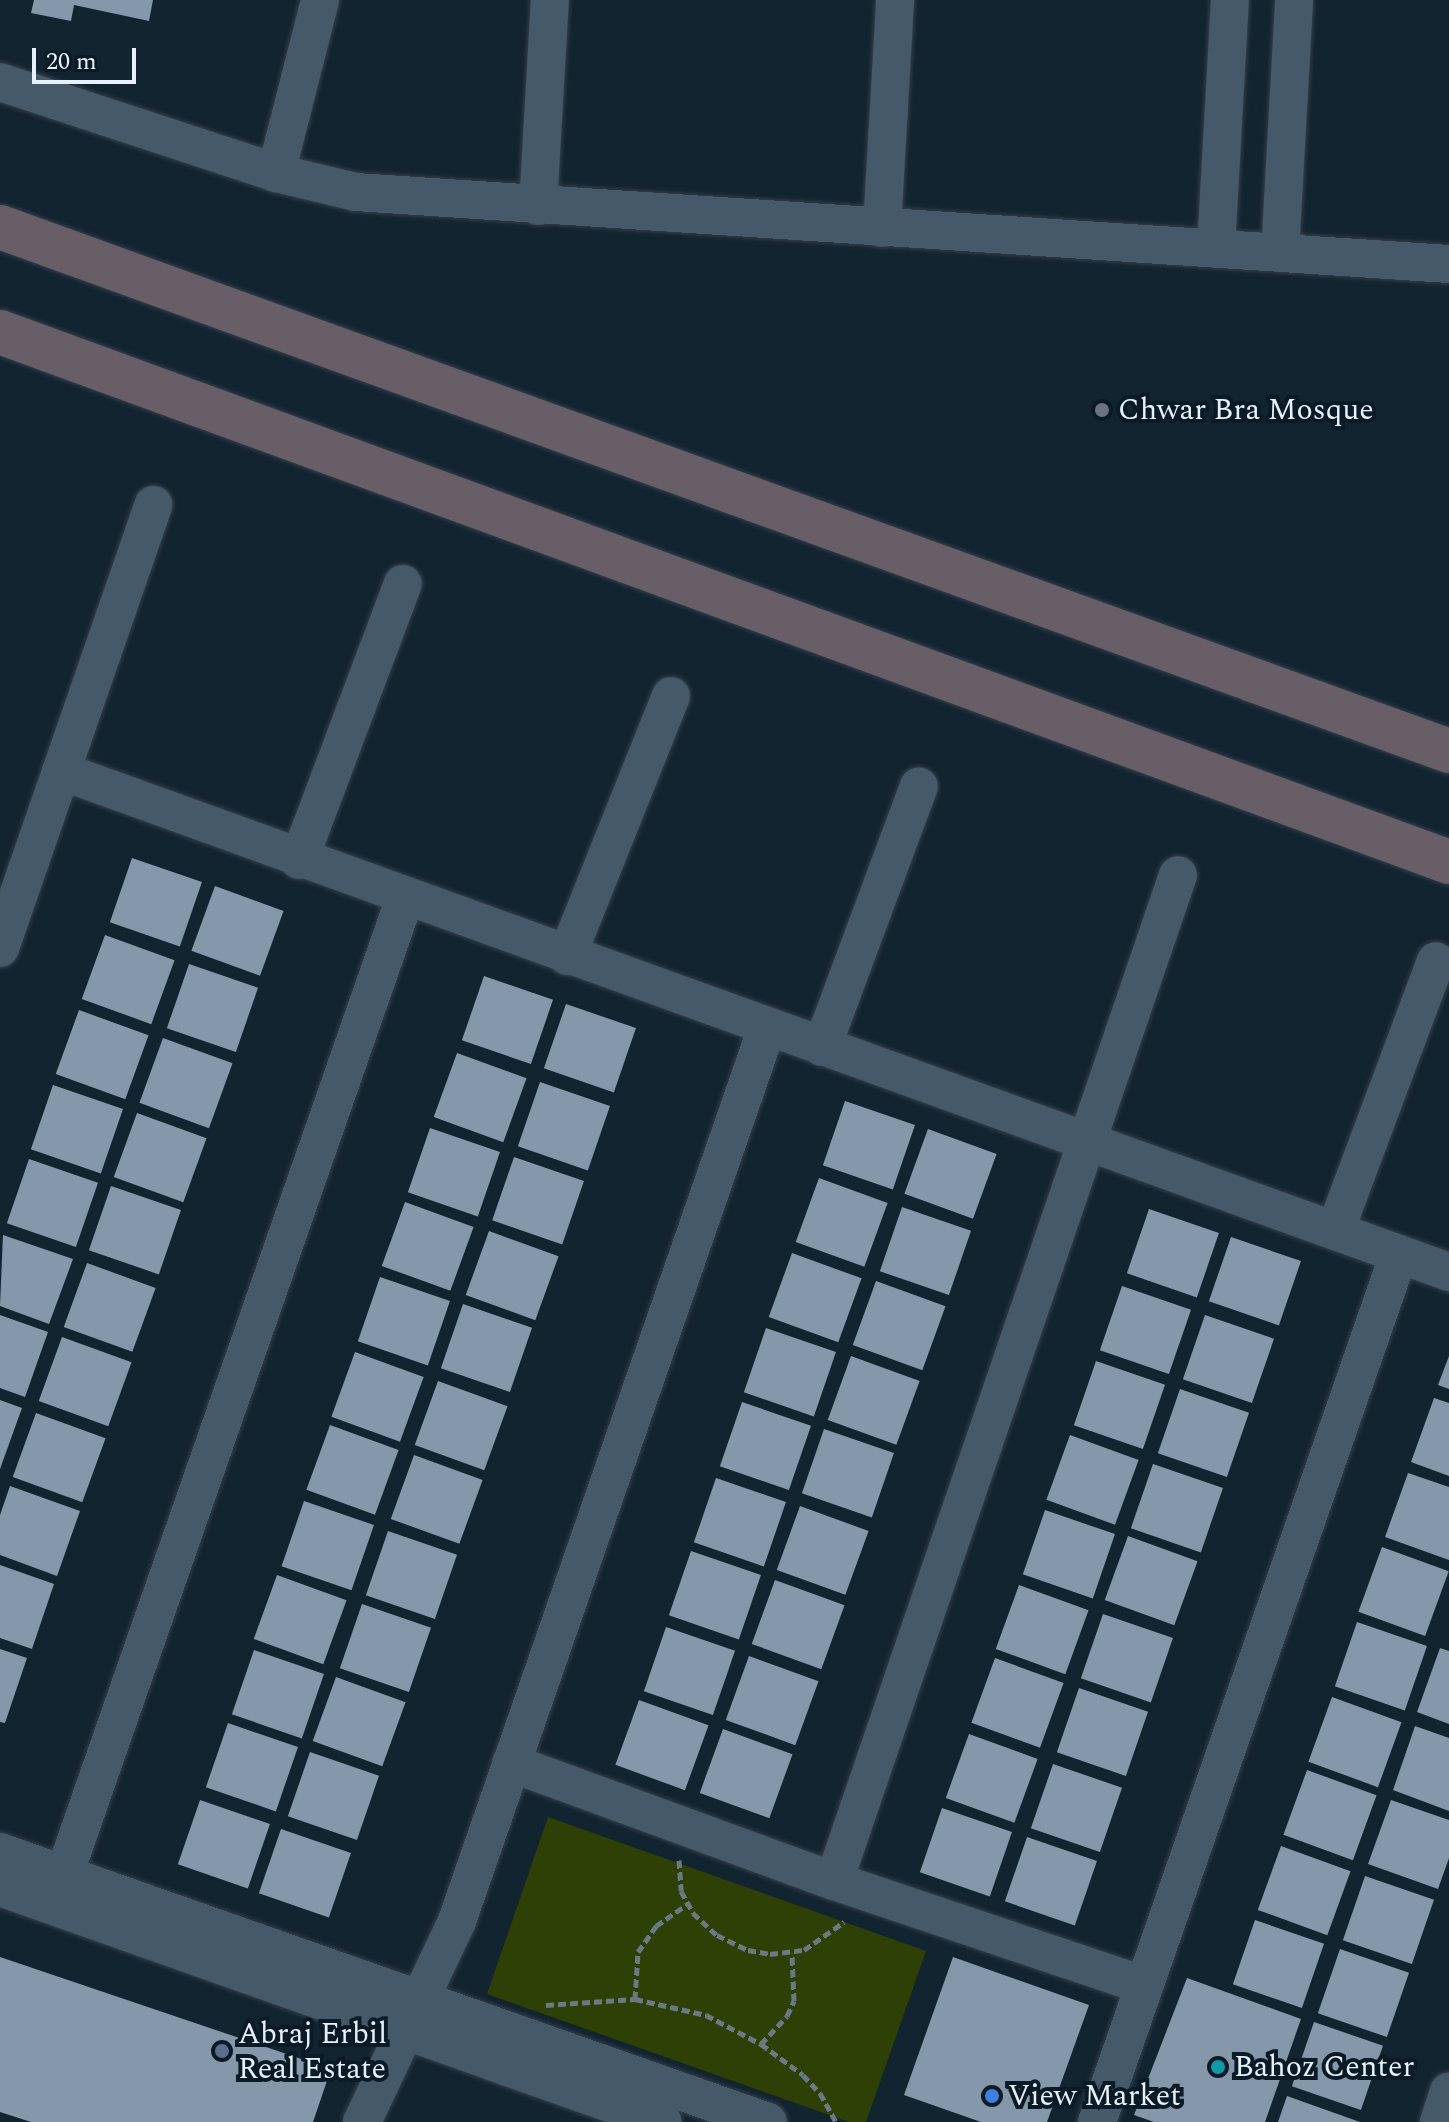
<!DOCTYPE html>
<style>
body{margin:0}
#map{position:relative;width:1449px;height:2122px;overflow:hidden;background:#132431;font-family:Spectral,serif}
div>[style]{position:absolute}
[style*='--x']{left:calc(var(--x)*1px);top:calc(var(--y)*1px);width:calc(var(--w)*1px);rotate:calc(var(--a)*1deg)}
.green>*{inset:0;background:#2d4005}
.building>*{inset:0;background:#8498a9;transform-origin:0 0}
.path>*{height:5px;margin-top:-2.5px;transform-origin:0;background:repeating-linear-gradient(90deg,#6a7984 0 8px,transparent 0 12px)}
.roads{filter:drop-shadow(0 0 2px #333f4a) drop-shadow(0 0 2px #333f4a)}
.street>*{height:38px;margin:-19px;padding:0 19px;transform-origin:19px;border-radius:19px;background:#465968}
.secondary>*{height:44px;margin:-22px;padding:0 22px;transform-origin:22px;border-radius:22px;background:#675e68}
.dots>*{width:22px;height:22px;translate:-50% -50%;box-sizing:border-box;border:4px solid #0a1b27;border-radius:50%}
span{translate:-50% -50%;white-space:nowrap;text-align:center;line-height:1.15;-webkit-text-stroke:8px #0a1b27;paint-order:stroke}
.poi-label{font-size:30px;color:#e6f1fa}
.left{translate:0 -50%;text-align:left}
.scale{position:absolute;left:32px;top:48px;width:104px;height:36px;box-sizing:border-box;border:4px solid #e6f1fa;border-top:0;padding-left:10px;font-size:24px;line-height:28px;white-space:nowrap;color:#e6f1fa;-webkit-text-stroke:6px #0a1b27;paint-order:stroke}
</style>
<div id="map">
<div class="green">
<i style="clip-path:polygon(548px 1817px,926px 1951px,866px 2122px,849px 2122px,487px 1994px)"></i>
</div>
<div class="building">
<i style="clip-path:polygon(34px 0,153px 0,149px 21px,74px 5px,71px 21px,31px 13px)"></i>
<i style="left:132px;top:858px;width:74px;height:68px;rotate:19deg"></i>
<i style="left:215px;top:886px;width:73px;height:69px;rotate:20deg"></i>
<i style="left:105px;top:935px;width:74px;height:68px;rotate:20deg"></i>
<i style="left:189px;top:964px;width:73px;height:68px;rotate:19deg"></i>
<i style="left:484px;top:976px;width:73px;height:68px;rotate:19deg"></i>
<i style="left:566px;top:1004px;width:74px;height:68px;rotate:19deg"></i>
<i style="left:79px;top:1010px;width:74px;height:68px;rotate:20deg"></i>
<i style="left:163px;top:1038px;width:74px;height:69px;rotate:20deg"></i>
<i style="left:457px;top:1053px;width:74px;height:68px;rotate:20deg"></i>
<i style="left:540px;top:1082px;width:74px;height:68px;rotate:19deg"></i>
<i style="left:53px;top:1085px;width:74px;height:68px;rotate:19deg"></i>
<i style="left:845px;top:1101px;width:74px;height:68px;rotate:19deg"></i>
<i style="left:137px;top:1113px;width:74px;height:68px;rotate:20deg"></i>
<i style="left:430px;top:1128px;width:74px;height:68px;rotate:19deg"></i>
<i style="left:928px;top:1129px;width:73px;height:69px;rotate:20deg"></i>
<i style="left:514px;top:1157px;width:74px;height:67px;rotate:19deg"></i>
<i style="left:29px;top:1159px;width:73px;height:68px;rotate:19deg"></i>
<i style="left:819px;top:1178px;width:73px;height:68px;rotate:20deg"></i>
<i style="left:111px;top:1186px;width:74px;height:68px;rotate:19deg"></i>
<i style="left:405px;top:1202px;width:73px;height:68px;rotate:20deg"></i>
<i style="left:902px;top:1207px;width:73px;height:68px;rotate:19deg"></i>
<i style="left:1149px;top:1209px;width:74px;height:68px;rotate:19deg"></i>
<i style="left:489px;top:1231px;width:74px;height:68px;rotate:20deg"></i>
<i style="clip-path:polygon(3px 1235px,73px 1259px,49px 1324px,0 1306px)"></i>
<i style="left:1231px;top:1237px;width:74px;height:68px;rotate:19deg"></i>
<i style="left:792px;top:1253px;width:74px;height:68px;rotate:20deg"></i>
<i style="left:87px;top:1263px;width:73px;height:68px;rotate:20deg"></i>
<i style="left:380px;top:1277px;width:74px;height:68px;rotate:19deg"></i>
<i style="left:876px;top:1281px;width:74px;height:68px;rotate:20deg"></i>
<i style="left:1122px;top:1286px;width:73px;height:68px;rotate:19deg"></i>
<i style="left:463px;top:1304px;width:73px;height:68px;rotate:19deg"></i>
<i style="clip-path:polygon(0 1315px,48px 1332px,25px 1397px,0 1388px)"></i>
<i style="left:1205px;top:1315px;width:73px;height:68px;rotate:19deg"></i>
<i style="left:766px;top:1328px;width:74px;height:68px;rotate:19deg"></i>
<i style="left:62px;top:1337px;width:74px;height:68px;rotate:20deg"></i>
<i style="left:355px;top:1352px;width:73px;height:69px;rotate:20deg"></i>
<i style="left:851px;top:1356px;width:73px;height:68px;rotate:20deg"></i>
<i style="clip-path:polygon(1449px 1356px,1449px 1389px,1438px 1385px)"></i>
<i style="left:1096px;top:1361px;width:73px;height:68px;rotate:19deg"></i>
<i style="left:438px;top:1381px;width:74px;height:68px;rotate:20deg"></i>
<i style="left:1180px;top:1389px;width:73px;height:68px;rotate:19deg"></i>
<i style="clip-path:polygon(1434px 1398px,1449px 1403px,1449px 1476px,1411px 1462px)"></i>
<i style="clip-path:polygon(0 1400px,22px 1408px,0 1469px)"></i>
<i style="left:742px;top:1402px;width:73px;height:68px;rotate:19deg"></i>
<i style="left:36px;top:1413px;width:74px;height:68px;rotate:20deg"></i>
<i style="left:330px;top:1425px;width:73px;height:69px;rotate:20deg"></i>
<i style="left:824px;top:1429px;width:74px;height:68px;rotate:19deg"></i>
<i style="left:1070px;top:1435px;width:73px;height:69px;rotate:20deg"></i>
<i style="left:414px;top:1455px;width:73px;height:68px;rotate:20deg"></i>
<i style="left:1153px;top:1464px;width:74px;height:68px;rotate:19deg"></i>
<i style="clip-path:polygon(1408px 1473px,1449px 1487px,1449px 1560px,1385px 1537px)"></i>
<i style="left:716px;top:1478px;width:74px;height:68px;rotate:19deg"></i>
<i style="clip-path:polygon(10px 1486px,80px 1511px,57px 1576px,0 1555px,0 1515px)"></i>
<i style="left:304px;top:1501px;width:74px;height:69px;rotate:19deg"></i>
<i style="left:800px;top:1506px;width:73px;height:68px;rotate:20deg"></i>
<i style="left:1045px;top:1510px;width:74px;height:68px;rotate:19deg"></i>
<i style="left:388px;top:1531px;width:73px;height:68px;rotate:19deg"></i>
<i style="left:1128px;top:1536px;width:74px;height:68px;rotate:20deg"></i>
<i style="left:1382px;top:1547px;width:71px;height:69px;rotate:20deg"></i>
<i style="left:691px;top:1551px;width:74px;height:68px;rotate:19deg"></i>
<i style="clip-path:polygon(0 1565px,54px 1584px,32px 1649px,0 1638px)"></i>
<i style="left:277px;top:1575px;width:74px;height:68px;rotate:20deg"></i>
<i style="left:775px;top:1580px;width:74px;height:68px;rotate:20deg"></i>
<i style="left:1019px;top:1585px;width:74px;height:68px;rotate:20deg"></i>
<i style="left:362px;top:1604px;width:73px;height:68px;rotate:19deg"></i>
<i style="left:1103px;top:1614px;width:74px;height:68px;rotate:19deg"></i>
<i style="left:1357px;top:1622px;width:74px;height:68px;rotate:19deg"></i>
<i style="left:666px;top:1627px;width:73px;height:68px;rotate:19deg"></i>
<i style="clip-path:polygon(1440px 1648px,1449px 1651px,1449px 1724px,1417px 1712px)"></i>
<i style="clip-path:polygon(0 1649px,27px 1658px,5px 1723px,0 1722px)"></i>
<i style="left:254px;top:1650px;width:74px;height:68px;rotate:19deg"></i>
<i style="left:749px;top:1656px;width:74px;height:68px;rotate:20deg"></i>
<i style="left:995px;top:1658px;width:73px;height:69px;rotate:20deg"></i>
<i style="left:336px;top:1677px;width:74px;height:68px;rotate:20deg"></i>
<i style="left:1079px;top:1688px;width:73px;height:68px;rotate:19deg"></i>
<i style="left:1332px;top:1697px;width:74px;height:69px;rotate:20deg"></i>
<i style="left:639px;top:1700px;width:74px;height:69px;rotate:20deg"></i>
<i style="left:228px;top:1723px;width:74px;height:68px;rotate:19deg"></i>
<i style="clip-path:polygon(1415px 1726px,1449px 1738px,1449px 1811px,1393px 1790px)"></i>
<i style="left:723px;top:1729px;width:74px;height:68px;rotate:20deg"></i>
<i style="left:969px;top:1734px;width:73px;height:68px;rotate:20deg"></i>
<i style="left:310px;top:1752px;width:73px;height:68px;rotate:19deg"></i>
<i style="left:1053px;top:1764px;width:73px;height:68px;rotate:19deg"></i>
<i style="left:1307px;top:1770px;width:74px;height:69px;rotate:20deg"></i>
<i style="left:200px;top:1800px;width:74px;height:68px;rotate:19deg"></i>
<i style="clip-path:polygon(1391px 1800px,1449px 1820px,1449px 1858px,1438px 1889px,1368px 1864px)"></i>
<i style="left:942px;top:1808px;width:74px;height:68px;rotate:19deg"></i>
<i style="left:281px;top:1829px;width:74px;height:68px;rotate:19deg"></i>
<i style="left:1027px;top:1837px;width:74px;height:68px;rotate:19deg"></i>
<i style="left:1281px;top:1846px;width:74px;height:68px;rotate:20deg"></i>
<i style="left:1365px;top:1876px;width:73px;height:68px;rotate:19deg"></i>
<i style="left:1255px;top:1920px;width:73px;height:68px;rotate:19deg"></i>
<i style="left:1340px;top:1949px;width:73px;height:68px;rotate:19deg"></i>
<i style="clip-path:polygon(0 1957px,331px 2069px,313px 2122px,31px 2122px,0 2112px)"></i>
<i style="clip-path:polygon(953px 1957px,1089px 2005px,1047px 2122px,981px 2122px,904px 2095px)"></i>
<i style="clip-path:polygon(1187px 1978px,1301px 2019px,1265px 2122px,1154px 2122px,1134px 2115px)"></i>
<i style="left:1314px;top:2022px;width:73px;height:68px;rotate:19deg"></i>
<i style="clip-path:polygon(1287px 2096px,1360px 2122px,1278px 2122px)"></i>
</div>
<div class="path">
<i style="--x:679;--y:1860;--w:31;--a:86"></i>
<i style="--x:681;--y:1891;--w:25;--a:61"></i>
<i style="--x:693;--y:1913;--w:33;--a:43"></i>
<i style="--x:717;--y:1935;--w:34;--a:26"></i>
<i style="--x:748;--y:1950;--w:22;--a:10"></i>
<i style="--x:770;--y:1954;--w:34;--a:-7"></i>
<i style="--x:804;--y:1950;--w:49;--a:-35"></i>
<i style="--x:635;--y:1999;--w:47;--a:-86.3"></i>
<i style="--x:638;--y:1952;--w:32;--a:-55"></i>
<i style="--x:656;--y:1926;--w:38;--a:-35"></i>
<i style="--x:546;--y:2005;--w:89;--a:-3.9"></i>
<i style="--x:635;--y:1999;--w:73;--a:12.7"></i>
<i style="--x:706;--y:2015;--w:62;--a:27.8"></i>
<i style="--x:761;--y:2044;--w:52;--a:36.4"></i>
<i style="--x:803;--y:2075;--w:25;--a:47"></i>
<i style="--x:820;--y:2093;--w:33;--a:61"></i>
<i style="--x:761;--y:2044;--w:38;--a:-47"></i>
<i style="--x:787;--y:2016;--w:17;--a:-65"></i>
<i style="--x:794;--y:2001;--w:48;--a:-92.4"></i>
</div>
<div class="roads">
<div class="street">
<i style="--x:0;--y:82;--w:291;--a:18.2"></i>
<i style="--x:276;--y:173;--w:82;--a:13.4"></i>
<i style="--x:356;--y:192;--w:1095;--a:3.77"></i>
<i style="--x:276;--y:173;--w:179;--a:-75.7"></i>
<i style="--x:538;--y:206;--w:206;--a:-86.7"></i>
<i style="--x:882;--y:228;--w:228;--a:-86.7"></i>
<i style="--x:1216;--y:249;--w:249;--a:-86.8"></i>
<i style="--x:1280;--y:253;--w:253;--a:-86.8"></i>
<i style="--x:61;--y:771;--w:1476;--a:19.85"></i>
<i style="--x:299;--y:860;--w:295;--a:-69.4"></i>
<i style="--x:0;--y:948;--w:469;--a:-70.9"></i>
<i style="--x:567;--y:956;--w:280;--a:-68.2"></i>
<i style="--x:822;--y:1047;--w:278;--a:-69.6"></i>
<i style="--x:1335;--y:1231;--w:288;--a:-69.5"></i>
<i style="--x:511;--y:1763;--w:344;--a:20.1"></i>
<i style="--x:834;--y:1881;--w:326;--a:18.6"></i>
<i style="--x:0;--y:1852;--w:814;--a:19.37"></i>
<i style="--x:64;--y:1875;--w:1035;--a:-70.76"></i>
<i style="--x:834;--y:1881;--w:1063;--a:-71.12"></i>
<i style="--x:0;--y:1887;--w:703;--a:19.52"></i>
<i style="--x:362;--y:2122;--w:222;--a:-64.7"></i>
<i style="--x:457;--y:1921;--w:945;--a:-70.86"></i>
<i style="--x:1097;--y:2122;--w:919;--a:-70.82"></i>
<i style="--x:1439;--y:2122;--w:32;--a:-72"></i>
</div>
<div class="secondary">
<i style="--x:0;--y:227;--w:1541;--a:19.88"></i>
<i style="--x:0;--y:332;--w:1543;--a:20.09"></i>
</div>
</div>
<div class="dots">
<i style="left:1102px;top:410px;background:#6b7280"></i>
<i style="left:222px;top:2051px;background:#5c6f8a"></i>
<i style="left:1218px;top:2067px;background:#0f9aa8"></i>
<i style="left:992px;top:2096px;background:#3f7fe0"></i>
</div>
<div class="poi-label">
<span class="left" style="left:1118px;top:410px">Chwar Bra Mosque</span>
<span class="left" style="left:238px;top:2051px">Abraj Erbil<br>Real Estate</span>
<span class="left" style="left:1234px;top:2067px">Bahoz Center</span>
<span class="left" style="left:1008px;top:2096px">View Market</span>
</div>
<div class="scale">20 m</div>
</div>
